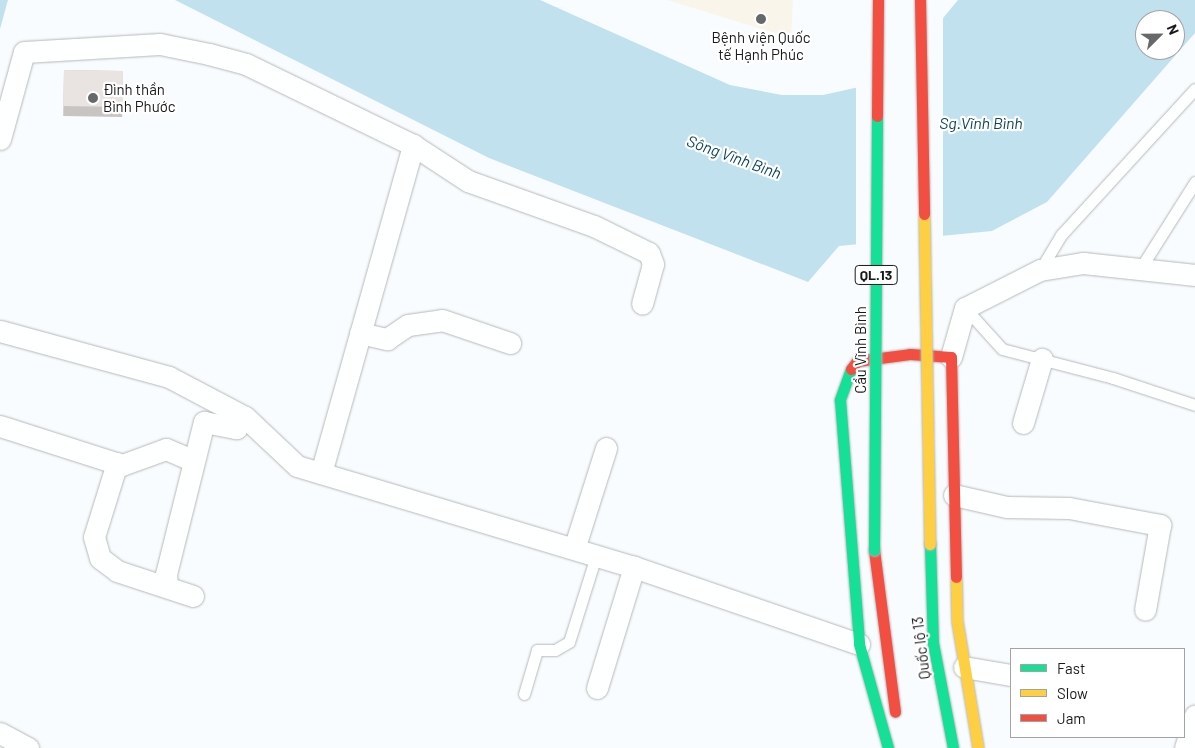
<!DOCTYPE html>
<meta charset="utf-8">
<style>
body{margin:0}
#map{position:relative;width:1195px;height:748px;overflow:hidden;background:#f9fcfe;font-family:Barlow,sans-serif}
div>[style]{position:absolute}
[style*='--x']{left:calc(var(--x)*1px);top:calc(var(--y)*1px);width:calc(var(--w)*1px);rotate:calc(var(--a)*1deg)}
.industrial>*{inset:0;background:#faf5eb}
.water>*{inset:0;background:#c2e1ef}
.pier>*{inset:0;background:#f9fcfe}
.roads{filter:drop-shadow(0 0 1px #b6b8b9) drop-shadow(0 0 1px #b6b8b9)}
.lane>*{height:11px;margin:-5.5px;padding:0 5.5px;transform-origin:5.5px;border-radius:5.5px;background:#feffff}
.street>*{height:21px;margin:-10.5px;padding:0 10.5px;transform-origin:10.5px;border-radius:10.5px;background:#feffff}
.fast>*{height:11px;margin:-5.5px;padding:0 5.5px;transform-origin:5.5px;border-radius:5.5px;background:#16e098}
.slow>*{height:11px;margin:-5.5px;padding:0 5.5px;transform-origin:5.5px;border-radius:5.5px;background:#ffcf43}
.jam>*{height:11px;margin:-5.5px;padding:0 5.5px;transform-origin:5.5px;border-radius:5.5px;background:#f24e42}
.bridges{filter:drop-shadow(0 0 1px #b6b8b9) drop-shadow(0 0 1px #b6b8b9)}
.fast-bridge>*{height:11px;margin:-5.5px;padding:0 5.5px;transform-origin:5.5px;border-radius:5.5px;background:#16e098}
.slow-bridge>*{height:11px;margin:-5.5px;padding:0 5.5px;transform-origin:5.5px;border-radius:5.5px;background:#ffcf43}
.jam-bridge>*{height:11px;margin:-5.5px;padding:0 5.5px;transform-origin:5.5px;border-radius:5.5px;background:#f24e42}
.wall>*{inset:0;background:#c8c4c2;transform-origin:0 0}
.building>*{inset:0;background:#e9e4e1;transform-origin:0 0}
.dots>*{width:14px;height:14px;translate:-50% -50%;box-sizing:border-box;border:2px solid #fff;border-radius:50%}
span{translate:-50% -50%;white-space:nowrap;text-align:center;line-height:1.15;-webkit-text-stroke:4.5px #fff;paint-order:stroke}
.shield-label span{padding:1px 4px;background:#fff;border:1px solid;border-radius:4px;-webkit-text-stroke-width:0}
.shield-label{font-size:14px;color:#18191a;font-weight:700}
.poi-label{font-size:15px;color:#18191a}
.left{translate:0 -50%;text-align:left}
.street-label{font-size:15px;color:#18191a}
.water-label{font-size:16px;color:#0d455a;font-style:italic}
.legend{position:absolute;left:1010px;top:648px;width:175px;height:90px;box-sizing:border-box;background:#fff;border:1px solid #a3a3a3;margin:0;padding:6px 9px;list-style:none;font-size:15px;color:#18191a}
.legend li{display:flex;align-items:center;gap:10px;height:25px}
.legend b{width:25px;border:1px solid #a3a3a3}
.north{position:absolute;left:1135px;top:10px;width:50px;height:50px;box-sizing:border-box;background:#fff;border:1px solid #a3a3a3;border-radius:50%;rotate:67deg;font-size:14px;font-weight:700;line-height:20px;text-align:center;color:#18191a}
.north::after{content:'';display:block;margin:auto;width:18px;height:22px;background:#67686a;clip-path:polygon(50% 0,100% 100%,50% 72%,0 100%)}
</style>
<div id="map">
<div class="industrial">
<i style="clip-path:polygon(667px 0,793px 0,791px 38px)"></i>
</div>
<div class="water">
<i style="clip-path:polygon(0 0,8px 0,0 29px)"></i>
<i style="clip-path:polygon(evenodd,175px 0,540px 0,730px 85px,782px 95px,823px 95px,859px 87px,891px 70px,924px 41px,958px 0,1195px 0,1195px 33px,1047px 202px,992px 231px,839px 246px,808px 282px,489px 158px,175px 0,1145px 20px,1175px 20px,1175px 50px,1145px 50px,1145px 20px)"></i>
</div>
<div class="pier">
<i style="clip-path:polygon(943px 14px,943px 240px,856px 247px,856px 85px,889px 68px)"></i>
</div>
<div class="roads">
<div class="lane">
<i style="--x:1140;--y:269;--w:103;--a:-57.7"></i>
<i style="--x:1040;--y:270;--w:41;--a:-59"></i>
<i style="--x:1061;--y:235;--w:198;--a:-47.5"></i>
<i style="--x:965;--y:308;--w:55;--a:47.9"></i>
<i style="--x:1002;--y:349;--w:115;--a:14.6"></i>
<i style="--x:1113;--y:378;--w:86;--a:18.2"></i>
<i style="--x:524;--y:694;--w:46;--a:-73.5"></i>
<i style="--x:537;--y:650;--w:18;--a:0"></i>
<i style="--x:555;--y:650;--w:16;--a:-30"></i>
<i style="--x:569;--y:642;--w:90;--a:-72.6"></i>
</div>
<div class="street">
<i style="--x:0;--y:139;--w:90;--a:-74.6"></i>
<i style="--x:24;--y:52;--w:136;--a:-3.4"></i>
<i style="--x:160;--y:44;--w:50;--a:11.5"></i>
<i style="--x:209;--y:54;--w:38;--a:15"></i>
<i style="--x:246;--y:64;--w:186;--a:25.9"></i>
<i style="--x:413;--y:145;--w:66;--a:33.2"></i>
<i style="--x:468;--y:181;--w:134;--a:19.7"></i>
<i style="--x:594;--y:226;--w:61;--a:26.1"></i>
<i style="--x:649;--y:253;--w:12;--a:70"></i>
<i style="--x:653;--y:264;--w:41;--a:105.4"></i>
<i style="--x:0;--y:331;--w:175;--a:15.2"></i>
<i style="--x:169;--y:377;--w:86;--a:27.8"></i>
<i style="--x:245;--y:417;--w:71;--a:43.3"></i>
<i style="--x:297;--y:466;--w:352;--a:16.7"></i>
<i style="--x:634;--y:567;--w:238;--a:18.9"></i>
<i style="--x:360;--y:333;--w:28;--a:13"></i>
<i style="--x:387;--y:339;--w:25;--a:-34"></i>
<i style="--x:408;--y:325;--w:34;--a:-8"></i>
<i style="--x:442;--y:320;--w:72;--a:18.7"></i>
<i style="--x:951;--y:357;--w:51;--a:-74.1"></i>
<i style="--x:965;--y:308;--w:84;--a:-26.9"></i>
<i style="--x:1040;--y:270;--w:44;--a:-9.2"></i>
<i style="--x:1083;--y:263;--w:113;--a:6.1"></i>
<i style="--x:1023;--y:423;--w:67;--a:-73.5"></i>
<i style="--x:0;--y:426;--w:128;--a:17.7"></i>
<i style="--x:122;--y:465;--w:47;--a:-20"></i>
<i style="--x:166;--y:449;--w:30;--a:23"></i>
<i style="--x:117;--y:463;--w:77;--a:107.3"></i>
<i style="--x:94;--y:537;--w:22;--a:74"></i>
<i style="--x:100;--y:558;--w:21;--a:37"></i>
<i style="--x:117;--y:571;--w:80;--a:18.2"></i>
<i style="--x:321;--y:473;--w:341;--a:-74.3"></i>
<i style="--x:954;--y:495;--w:54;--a:12.8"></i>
<i style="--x:1007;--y:507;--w:62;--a:0.9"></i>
<i style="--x:1069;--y:508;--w:93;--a:10.6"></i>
<i style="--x:1160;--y:525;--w:86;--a:100"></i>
<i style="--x:574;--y:549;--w:106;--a:-72.4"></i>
<i style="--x:167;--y:585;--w:11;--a:-95"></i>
<i style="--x:166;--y:574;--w:157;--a:-76"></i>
<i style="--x:204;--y:422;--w:33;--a:11"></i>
<i style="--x:236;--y:428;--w:14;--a:-51"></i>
<i style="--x:964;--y:667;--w:48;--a:9.7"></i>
<i style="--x:597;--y:688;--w:127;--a:-73"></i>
<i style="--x:0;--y:733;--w:32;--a:28"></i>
<i style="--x:1185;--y:748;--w:34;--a:-73"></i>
</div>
<div class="fast">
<i style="--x:851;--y:369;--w:33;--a:110"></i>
<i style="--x:840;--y:400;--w:245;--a:85.5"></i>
<i style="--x:859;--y:644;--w:108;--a:74.4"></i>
<i style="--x:930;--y:544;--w:99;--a:88.3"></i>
<i style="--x:933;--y:643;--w:107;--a:79.2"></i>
</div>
<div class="slow">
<i style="--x:956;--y:577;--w:44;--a:88.7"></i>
<i style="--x:957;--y:621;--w:129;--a:80.6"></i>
</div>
<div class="jam">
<i style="--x:851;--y:369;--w:10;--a:-53"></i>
<i style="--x:857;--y:361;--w:53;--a:-7.5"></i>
<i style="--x:910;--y:354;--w:41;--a:4.2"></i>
<i style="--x:951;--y:357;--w:220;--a:88.7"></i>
<i style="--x:874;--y:550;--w:163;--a:82.6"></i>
</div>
</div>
<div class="bridges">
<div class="fast-bridge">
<i style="--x:874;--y:550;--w:434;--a:-89.6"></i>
</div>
<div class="slow-bridge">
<i style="--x:924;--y:214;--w:330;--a:89"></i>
</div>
<div class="jam-bridge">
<i style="--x:920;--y:0;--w:214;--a:88.9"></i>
<i style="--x:877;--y:116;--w:116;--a:-89.5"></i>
</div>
</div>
<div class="wall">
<i style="left:64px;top:70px;width:59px;height:46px;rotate:1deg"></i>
</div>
<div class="building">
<i style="left:64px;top:70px;width:59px;height:36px;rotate:1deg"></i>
</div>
<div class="dots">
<i style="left:761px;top:19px;background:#67686a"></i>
<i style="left:93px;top:98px;background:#67686a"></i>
</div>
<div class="shield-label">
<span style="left:876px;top:275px">QL.13</span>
</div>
<div class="poi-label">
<span style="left:761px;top:46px">Bệnh viện Quốc<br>tế Hạnh Phúc</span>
<span class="left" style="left:103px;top:98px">Đình thần<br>Bình Phước</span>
</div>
<div class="street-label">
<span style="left:861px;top:350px;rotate:-90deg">Cầu Vĩnh Bình</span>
<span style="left:921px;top:648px;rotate:-97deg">Quốc lộ 13</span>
</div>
<div class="water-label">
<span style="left:981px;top:123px">Sg.Vĩnh Bình</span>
<span style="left:734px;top:157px;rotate:20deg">Sông Vĩnh Bình</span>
</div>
<ul class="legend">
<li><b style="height:6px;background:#16e098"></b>Fast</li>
<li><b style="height:6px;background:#ffcf43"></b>Slow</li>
<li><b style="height:6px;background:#f24e42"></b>Jam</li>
</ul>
<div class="north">N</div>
</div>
